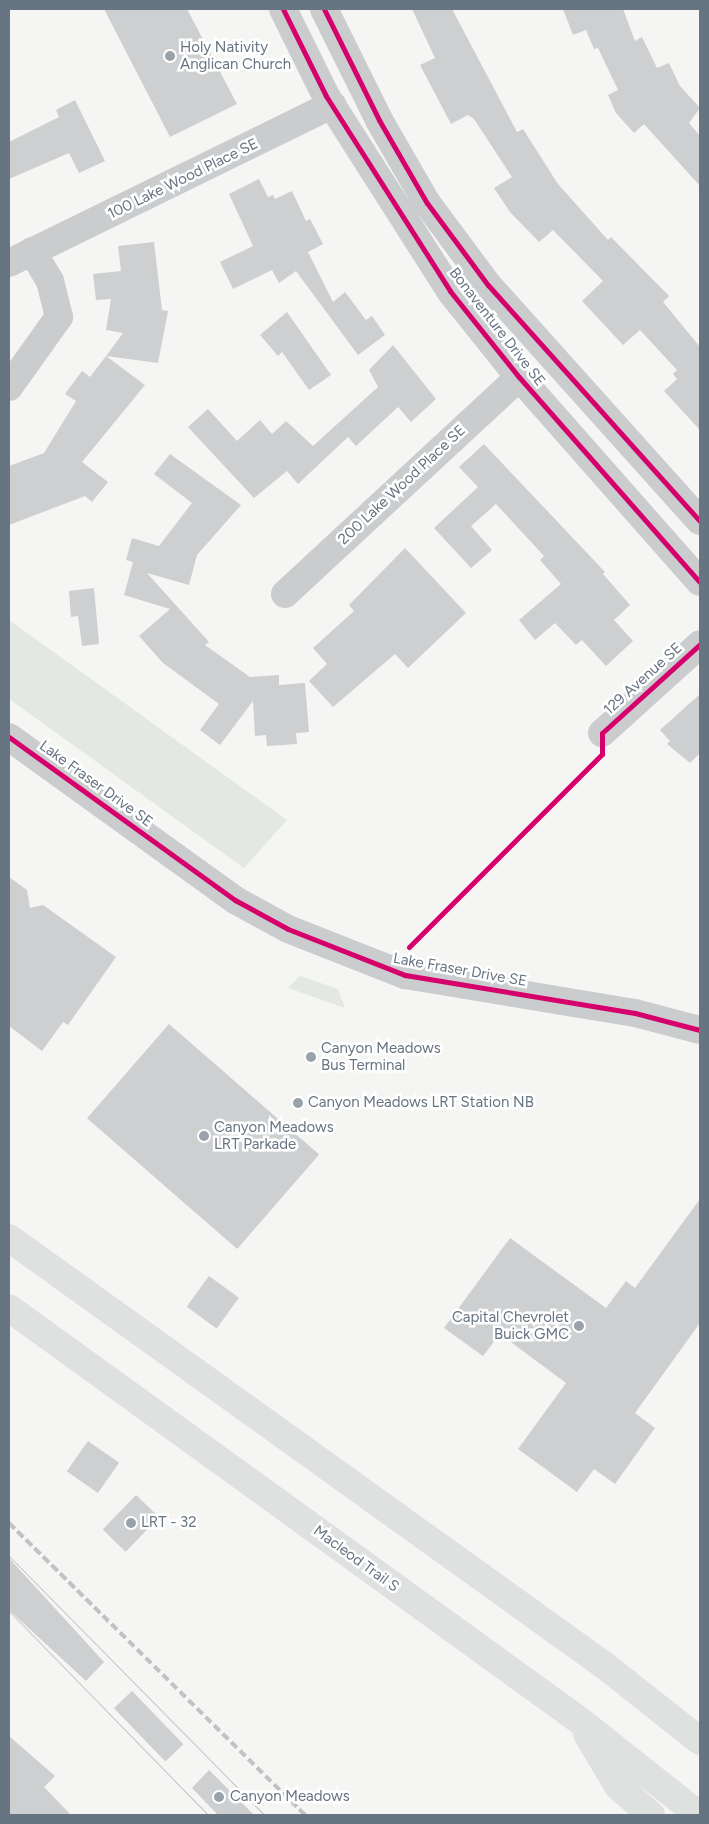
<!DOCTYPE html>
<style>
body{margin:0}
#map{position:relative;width:709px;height:1824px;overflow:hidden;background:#f5f5f4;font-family:Figtree,sans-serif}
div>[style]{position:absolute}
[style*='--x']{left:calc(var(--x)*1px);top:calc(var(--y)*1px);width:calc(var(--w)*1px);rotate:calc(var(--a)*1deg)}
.green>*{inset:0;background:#e4e8e2}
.building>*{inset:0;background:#cecfd0;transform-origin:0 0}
.minor>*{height:28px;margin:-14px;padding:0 14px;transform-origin:14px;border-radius:14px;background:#cacccd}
.highway>*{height:28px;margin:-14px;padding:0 14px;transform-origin:14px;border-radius:14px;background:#dfe0e0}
.tram>*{height:1px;margin:-0.5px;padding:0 0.5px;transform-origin:0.5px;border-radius:0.5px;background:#c1c2c3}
.rail>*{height:4px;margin-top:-2px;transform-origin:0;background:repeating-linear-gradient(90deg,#c1c2c3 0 8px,transparent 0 12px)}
.cycleway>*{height:5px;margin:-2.5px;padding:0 2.5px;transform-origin:2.5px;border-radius:2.5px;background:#d6006c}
.dots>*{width:14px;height:14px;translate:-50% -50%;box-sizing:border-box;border:2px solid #fff;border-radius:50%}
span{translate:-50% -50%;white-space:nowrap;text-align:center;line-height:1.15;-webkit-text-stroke:5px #fff;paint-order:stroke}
.poi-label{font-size:15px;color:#677482}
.left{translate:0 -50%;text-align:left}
.right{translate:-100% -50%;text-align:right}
.street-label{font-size:15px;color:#677482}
.frame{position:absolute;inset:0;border:10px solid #677482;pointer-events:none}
</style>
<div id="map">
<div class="green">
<i style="clip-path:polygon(9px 620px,287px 820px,244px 868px,9px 699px)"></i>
<i style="clip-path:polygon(300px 976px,338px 989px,345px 1008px,288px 988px)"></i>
</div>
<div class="building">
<i style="clip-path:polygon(104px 9px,187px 9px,237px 104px,170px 137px)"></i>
<i style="clip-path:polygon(412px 9px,452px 9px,517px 132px,523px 129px,558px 184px,608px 240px,611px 237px,669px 296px,663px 302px,700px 347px,700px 430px,664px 391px,677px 379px,673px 374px,677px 370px,640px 330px,623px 345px,582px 301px,603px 281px,553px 230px,539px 242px,510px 212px,494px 188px,512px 177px,474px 119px,468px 115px,451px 124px,420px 65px,435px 58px)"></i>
<i style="clip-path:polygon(563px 9px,623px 9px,635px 41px,642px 37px,657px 68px,669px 63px,680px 86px,700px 108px,689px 123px,700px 136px,700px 186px,644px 124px,634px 133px,616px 113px,608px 95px,618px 90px,598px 48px,594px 49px,586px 30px,573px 35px)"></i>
<i style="clip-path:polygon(75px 100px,105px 161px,79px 173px,69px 153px,9px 179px,9px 142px,59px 117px,56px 110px)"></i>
<i style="clip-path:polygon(259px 179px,268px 197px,273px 195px,275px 199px,292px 191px,306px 221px,310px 219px,323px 244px,308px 252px,333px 302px,345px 292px,366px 320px,372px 316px,385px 335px,358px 355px,296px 271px,279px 283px,272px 270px,233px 289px,220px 262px,253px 246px,229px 194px)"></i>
<i style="clip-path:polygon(154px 242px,162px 310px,168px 311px,158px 363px,106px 356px,123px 333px,106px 330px,111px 299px,96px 300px,93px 274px,121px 271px,118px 246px)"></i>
<i style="clip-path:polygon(287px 312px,331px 375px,309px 390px,282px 352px,278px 356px,260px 335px)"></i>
<i style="clip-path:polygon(393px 345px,436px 399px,411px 422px,398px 407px,356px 446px,348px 437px,298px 484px,287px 471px,254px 498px,188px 427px,208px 409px,237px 441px,260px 420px,272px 434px,286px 421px,313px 446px,378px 387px,369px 370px)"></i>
<i style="clip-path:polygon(106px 356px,145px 385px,82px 462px,108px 482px,92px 502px,85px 496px,9px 525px,9px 466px,44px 453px,76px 401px,65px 394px,82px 371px,90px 377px)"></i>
<i style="clip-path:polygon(484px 444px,605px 572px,603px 574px,630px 605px,614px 620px,633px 641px,606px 666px,582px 640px,576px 645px,555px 623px,535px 640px,519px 620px,561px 584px,540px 560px,544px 556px,496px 504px,471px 526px,492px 550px,471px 568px,434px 528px,478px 487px,459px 467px)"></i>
<i style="clip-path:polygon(170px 454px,241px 505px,197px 555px,189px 585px,147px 573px,209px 642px,205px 645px,250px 677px,279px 675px,279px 685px,305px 683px,309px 732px,296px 733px,297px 744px,267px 746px,266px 735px,255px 736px,253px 701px,220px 745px,200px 730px,219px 704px,163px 663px,139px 636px,170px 609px,124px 595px,133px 562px,126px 560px,132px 538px,159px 546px,192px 503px,154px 474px)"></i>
<i style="clip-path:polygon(405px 548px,466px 613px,408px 668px,395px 654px,333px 707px,309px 681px,327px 664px,313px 648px,354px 611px,349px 605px)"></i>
<i style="clip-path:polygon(94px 588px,99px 644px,82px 646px,78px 616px,71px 617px,69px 591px)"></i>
<i style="clip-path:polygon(700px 694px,700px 753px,690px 763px,667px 744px,670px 741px,660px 730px)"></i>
<i style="clip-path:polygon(9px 877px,27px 890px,30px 908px,43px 905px,116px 957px,68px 1025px,63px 1022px,42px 1051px,9px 1026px)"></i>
<i style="left:169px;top:1024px;width:199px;height:125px;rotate:41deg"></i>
<i style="clip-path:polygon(700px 1199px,700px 1323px,635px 1413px,655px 1428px,615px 1484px,594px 1469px,577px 1492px,518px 1449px,566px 1383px,500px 1334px,483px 1356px,444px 1328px,510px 1238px,606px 1308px,626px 1281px,635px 1288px)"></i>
<i style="left:209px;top:1276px;width:37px;height:38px;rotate:36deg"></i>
<i style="left:88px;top:1441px;width:38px;height:37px;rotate:35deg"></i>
<i style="left:136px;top:1495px;width:32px;height:48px;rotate:44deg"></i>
<i style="clip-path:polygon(9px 1558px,104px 1662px,86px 1681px,9px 1610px)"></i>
<i style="left:132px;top:1691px;width:74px;height:25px;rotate:46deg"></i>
<i style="clip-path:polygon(9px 1736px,55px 1776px,44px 1787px,71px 1815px,9px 1815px)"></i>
<i style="clip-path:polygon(209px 1770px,254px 1815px,218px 1815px,192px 1788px)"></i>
</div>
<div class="minor">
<i style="--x:283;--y:9;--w:97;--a:63.7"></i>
<i style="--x:326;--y:96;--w:231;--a:57.5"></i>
<i style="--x:450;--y:291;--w:110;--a:51.3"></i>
<i style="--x:519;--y:377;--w:273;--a:48.6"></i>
<i style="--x:324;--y:9;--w:124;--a:63.6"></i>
<i style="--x:379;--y:120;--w:96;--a:60"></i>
<i style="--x:427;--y:203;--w:102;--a:53.4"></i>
<i style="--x:488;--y:285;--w:317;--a:48.1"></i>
<i style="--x:9;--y:263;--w:360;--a:-26.1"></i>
<i style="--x:9;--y:387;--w:86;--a:-54.5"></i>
<i style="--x:59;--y:317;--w:37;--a:-104"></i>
<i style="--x:50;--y:281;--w:35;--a:-121"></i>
<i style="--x:285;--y:594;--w:319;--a:-42.8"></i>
<i style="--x:602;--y:733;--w:132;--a:-42.2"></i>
<i style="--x:9;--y:737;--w:279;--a:35.8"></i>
<i style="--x:235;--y:900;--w:60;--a:28.7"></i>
<i style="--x:288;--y:929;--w:126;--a:21.5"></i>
<i style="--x:405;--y:975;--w:233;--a:9.4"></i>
<i style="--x:635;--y:1013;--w:67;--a:14.7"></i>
</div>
<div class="highway">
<i style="--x:9;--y:1238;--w:732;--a:35.67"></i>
<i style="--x:604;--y:1665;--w:122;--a:38.4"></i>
<i style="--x:9;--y:1308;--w:703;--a:35.86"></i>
<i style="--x:579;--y:1720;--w:153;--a:38.4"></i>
<i style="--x:587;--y:1734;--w:61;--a:59.2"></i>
<i style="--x:618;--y:1786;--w:44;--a:41.3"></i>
</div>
<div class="tram">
<i style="--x:9;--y:1556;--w:363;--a:45.4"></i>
<i style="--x:9;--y:1611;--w:285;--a:45.7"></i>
</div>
<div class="rail">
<i style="--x:9;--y:1523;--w:416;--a:44.6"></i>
</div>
<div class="cycleway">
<i style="--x:283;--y:9;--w:97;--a:63.7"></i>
<i style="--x:326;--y:96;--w:231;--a:57.5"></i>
<i style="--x:450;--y:291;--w:110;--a:51.3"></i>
<i style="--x:519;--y:377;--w:273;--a:48.6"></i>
<i style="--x:324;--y:9;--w:124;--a:63.6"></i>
<i style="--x:379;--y:120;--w:96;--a:60"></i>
<i style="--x:427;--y:203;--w:102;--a:53.4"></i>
<i style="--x:488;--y:285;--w:317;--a:48.1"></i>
<i style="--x:9;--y:737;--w:279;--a:35.8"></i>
<i style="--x:235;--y:900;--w:60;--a:28.7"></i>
<i style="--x:288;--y:929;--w:126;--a:21.5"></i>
<i style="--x:405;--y:975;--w:233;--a:9.4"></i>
<i style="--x:635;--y:1013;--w:67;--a:14.7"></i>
<i style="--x:409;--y:947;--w:273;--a:-45"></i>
<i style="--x:602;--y:754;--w:21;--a:-90"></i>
<i style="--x:602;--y:733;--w:132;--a:-42.2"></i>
</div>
<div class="dots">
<i style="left:170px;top:56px;background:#99a1aa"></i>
<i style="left:311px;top:1057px;background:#99a1aa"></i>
<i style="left:298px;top:1103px;background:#99a1aa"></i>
<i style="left:204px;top:1136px;background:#99a1aa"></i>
<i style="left:579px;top:1326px;background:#99a1aa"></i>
<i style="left:131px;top:1523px;background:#99a1aa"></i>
<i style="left:219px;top:1797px;background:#99a1aa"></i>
</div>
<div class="poi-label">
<span class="left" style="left:180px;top:56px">Holy Nativity<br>Anglican Church</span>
<span class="left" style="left:321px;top:1057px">Canyon Meadows<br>Bus Terminal</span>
<span class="left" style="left:308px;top:1103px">Canyon Meadows LRT Station NB</span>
<span class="left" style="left:214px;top:1136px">Canyon Meadows<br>LRT Parkade</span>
<span class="right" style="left:569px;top:1326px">Capital Chevrolet<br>Buick GMC</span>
<span class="left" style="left:141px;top:1523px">LRT - 32</span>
<span class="left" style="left:230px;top:1797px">Canyon Meadows</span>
</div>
<div class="street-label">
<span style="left:183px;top:179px;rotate:-26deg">100 Lake Wood Place SE</span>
<span style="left:497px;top:327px;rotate:52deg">Bonaventure Drive SE</span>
<span style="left:402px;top:485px;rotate:-43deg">200 Lake Wood Place SE</span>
<span style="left:643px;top:679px;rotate:-42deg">129 Avenue SE</span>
<span style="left:96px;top:784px;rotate:36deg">Lake Fraser Drive SE</span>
<span style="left:460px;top:970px;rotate:10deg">Lake Fraser Drive SE</span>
<span style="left:356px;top:1559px;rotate:36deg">Macleod Trail S</span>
</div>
<div class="frame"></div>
</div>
